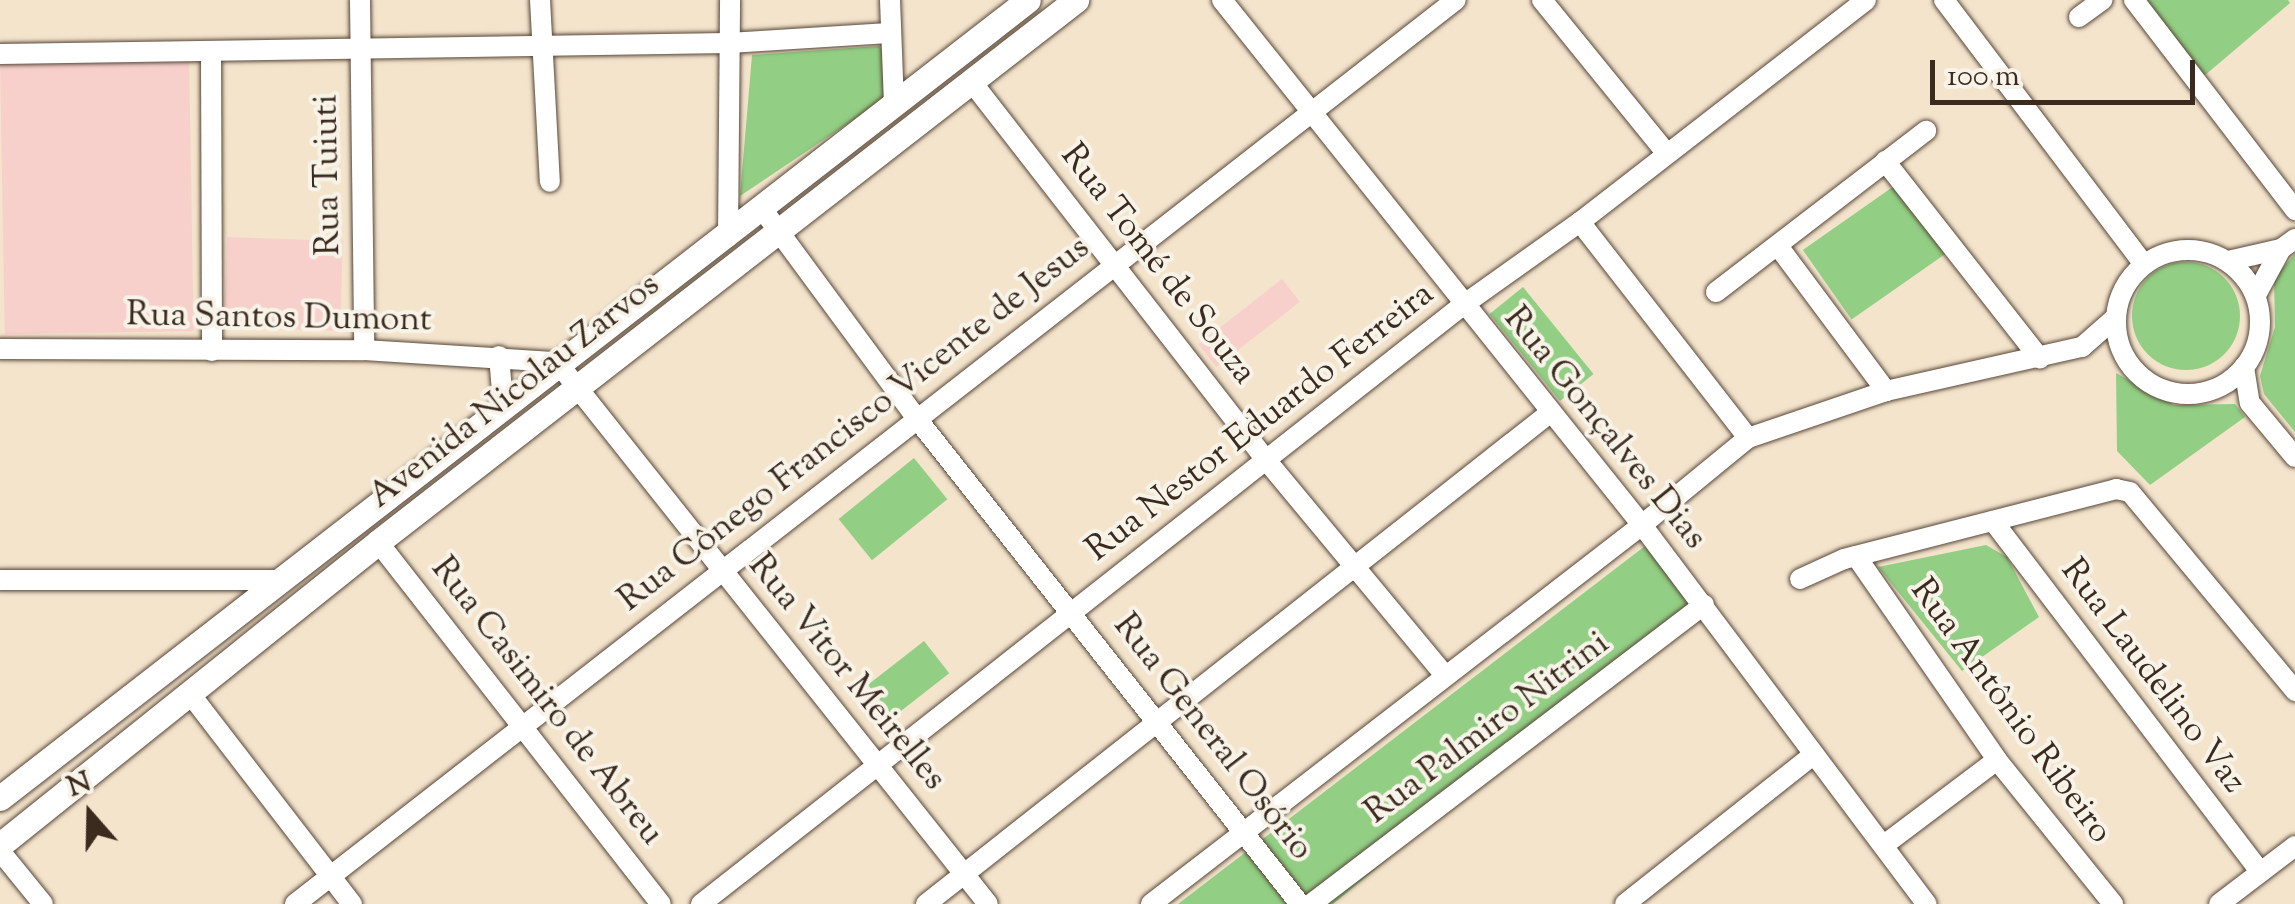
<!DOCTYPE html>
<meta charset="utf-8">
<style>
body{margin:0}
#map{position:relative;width:2295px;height:904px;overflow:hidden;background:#f4e4cc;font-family:"Sorts Mill Goudy",serif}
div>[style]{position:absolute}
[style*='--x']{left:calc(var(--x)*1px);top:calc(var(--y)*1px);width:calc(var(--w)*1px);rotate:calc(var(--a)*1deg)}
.built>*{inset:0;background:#f7d0cb;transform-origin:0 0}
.green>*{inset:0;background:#92cf84;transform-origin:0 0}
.round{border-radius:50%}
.roads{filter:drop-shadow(0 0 2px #574638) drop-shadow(0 0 2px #574638)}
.minor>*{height:20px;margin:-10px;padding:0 10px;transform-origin:10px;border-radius:10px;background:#fff}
.minor>.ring{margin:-10px;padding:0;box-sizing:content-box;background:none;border:20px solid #fff;border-radius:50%}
.major>*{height:25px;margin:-12.5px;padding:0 12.5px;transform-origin:12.5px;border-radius:12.5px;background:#fff}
span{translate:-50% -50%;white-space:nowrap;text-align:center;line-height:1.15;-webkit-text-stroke:8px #f7f3e8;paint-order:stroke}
.street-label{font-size:35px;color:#3b2a1e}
.north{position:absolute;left:40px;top:764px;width:100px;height:100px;-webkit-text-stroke:8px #f7f3e8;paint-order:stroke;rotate:340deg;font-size:28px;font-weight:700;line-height:40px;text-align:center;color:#3b2a1e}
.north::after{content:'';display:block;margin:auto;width:35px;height:45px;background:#3b2a1e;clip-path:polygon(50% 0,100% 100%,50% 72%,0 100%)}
.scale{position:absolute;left:1930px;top:60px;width:265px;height:45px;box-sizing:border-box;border:5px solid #3b2a1e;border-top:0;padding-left:12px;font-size:30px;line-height:35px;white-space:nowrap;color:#3b2a1e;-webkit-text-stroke:8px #f7f3e8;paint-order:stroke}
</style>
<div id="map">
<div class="built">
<i style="left:189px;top:59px;width:272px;height:189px;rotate:89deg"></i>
<i style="left:343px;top:241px;width:90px;height:116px;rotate:92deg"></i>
<i style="left:1282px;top:279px;width:29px;height:106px;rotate:52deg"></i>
</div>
<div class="green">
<i style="clip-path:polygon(2147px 0,2288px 0,2290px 3px,2204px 76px)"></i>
<i style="clip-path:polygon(878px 46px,886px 51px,889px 96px,740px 196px,752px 55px)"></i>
<i style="left:1897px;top:184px;width:85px;height:115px;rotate:55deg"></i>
<i style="clip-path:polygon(2295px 254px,2295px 432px,2264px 394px,2260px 376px,2275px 327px,2274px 278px)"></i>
<i class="round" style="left:2132px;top:262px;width:108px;height:108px"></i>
<i style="left:1523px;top:287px;width:112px;height:43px;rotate:51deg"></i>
<i style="clip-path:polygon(2116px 373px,2174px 405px,2235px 404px,2245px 417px,2150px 485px,2117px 451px)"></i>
<i style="left:914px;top:458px;width:53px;height:97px;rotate:51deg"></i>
<i style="clip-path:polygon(1986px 545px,2007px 557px,2039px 617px,1962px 671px,1878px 567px)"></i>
<i style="clip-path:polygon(1645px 546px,1694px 607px,1333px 904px,1178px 904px)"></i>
<i style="left:924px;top:641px;width:41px;height:71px;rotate:52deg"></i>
</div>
<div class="roads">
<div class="minor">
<i style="--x:360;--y:0;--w:350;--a:89.3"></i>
<i style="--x:540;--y:0;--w:182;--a:86.9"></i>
<i style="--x:890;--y:0;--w:106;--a:87.8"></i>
<i style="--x:1222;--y:0;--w:672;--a:51.34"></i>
<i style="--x:1642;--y:525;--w:474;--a:53.1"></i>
<i style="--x:1542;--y:0;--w:198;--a:50.9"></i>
<i style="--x:1944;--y:0;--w:331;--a:52.9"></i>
<i style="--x:2134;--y:0;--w:265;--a:52.5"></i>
<i style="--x:2079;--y:17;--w:29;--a:-36"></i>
<i style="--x:211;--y:52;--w:299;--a:89.8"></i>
<i style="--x:0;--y:54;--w:729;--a:-0.86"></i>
<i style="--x:729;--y:43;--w:160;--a:-3.6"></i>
<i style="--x:971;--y:81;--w:482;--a:52.1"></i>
<i style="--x:1267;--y:461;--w:277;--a:50.3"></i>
<i style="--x:1885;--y:161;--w:251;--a:51.9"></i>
<i style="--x:763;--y:210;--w:261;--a:53.6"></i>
<i style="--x:918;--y:420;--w:617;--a:51.72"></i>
<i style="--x:1580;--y:222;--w:274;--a:52.1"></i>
<i style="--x:728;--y:237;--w:237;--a:-89.5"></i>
<i style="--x:1778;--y:246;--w:181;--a:53.3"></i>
<i class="ring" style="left:2116px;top:250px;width:124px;height:124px"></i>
<i style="--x:2228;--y:261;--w:54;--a:-12.8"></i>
<i style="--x:1716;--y:292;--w:265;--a:-37.5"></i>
<i style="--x:2256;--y:295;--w:52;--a:-61.5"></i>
<i style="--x:2281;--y:249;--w:17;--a:-36"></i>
<i style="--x:0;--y:349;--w:364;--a:0.2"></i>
<i style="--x:364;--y:350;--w:193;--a:3.6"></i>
<i style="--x:557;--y:362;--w:692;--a:51.51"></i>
<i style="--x:499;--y:356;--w:47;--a:85.1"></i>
<i style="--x:2244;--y:367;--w:36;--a:81"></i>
<i style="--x:2250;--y:403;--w:70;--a:50.2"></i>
<i style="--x:1993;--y:521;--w:441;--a:52.7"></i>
<i style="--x:378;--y:542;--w:459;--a:52"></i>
<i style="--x:1856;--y:556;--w:248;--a:55.3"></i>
<i style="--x:1997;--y:760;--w:185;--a:51.1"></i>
<i style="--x:1800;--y:579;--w:48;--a:-24.4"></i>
<i style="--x:1844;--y:559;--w:281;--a:-14.4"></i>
<i style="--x:2116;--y:489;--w:14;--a:12"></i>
<i style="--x:2130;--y:492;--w:259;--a:50.3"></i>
<i style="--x:0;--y:580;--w:283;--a:0"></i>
<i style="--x:191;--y:695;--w:264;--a:52.4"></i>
<i style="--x:1884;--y:845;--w:141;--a:-37"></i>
<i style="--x:0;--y:851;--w:68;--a:50.9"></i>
<i style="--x:295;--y:904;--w:1471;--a:-37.91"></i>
<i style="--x:701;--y:904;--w:969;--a:-38.17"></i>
<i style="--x:1463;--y:305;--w:143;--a:-35.4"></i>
<i style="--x:1580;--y:222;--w:362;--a:-37.8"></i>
<i style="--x:926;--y:904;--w:795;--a:-38.21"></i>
<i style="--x:1151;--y:904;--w:620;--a:-37.66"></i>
<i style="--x:1642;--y:525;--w:137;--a:-39.4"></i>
<i style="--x:1748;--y:438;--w:146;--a:-18.8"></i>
<i style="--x:1886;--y:391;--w:201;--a:-12.7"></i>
<i style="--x:2082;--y:347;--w:45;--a:-41.4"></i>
<i style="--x:1311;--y:904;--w:494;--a:-37.3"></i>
<i style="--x:1625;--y:904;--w:240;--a:-38.4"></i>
<i style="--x:2219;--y:904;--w:96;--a:-37.3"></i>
</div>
<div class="major">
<i style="--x:0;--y:798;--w:1301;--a:-37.82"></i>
<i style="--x:0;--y:845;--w:484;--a:-38.7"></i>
<i style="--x:378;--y:542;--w:884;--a:-37.83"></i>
</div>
</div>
<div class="street-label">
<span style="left:329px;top:175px;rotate:-91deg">Rua Tuiuti</span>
<span style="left:1157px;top:265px;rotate:52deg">Rua Tomé de Souza</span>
<span style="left:279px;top:319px;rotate:1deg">Rua Santos Dumont</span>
<span style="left:515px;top:392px;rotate:-38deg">Avenida Nicolau Zarvos</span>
<span style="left:1261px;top:423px;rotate:-38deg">Rua Nestor Eduardo Ferreira</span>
<span style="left:855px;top:425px;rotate:-38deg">Rua Cônego Francisco Vicente de Jesus</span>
<span style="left:1604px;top:429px;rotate:51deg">Rua Gonçalves Dias</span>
<span style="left:846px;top:673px;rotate:51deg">Rua Vitor Meirelles</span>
<span style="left:2152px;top:677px;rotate:53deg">Rua Laudelino Vaz</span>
<span style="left:546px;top:702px;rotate:52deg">Rua Casimiro de Abreu</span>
<span style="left:2010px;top:712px;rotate:54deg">Rua Antônio Ribeiro</span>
<span style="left:1488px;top:729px;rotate:-37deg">Rua Palmiro Nitrini</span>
<span style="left:1212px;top:738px;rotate:52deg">Rua General Osório</span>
</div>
<div class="north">N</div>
<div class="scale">100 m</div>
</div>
